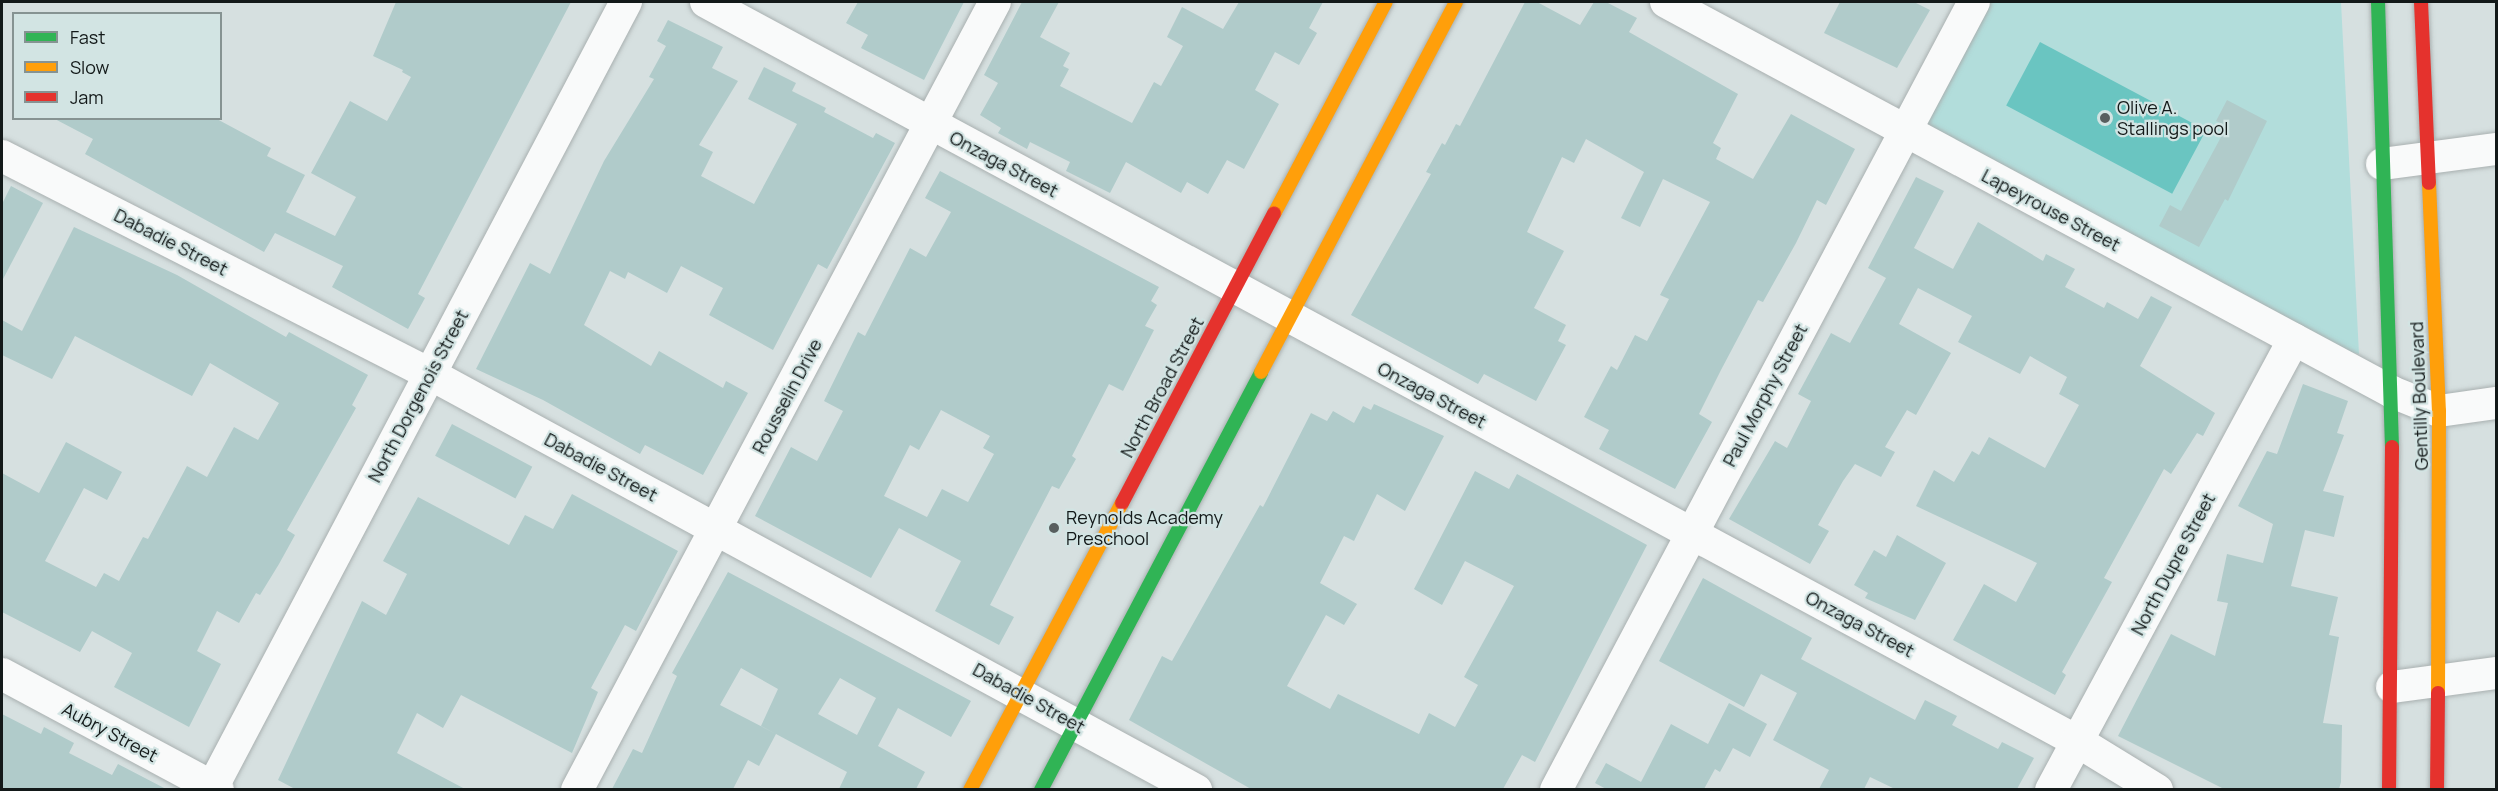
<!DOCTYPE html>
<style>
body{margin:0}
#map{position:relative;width:2498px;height:791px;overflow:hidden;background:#d6e0e0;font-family:Manrope,sans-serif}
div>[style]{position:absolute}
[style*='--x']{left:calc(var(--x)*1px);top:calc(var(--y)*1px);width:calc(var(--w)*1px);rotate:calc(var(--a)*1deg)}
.green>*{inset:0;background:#b2dddb}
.water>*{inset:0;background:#6ac5c1;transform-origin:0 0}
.building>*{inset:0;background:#b0cbca;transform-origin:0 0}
.roads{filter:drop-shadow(0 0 2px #a9b0b0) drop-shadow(0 0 2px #a9b0b0)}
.street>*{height:32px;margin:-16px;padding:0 16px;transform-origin:16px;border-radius:16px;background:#f9fafa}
.fast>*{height:14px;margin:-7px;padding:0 7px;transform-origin:7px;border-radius:7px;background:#30b455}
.slow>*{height:14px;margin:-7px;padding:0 7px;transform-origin:7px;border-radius:7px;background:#ff9f0a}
.jam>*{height:14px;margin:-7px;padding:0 7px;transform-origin:7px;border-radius:7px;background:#e5322d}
.dots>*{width:16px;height:16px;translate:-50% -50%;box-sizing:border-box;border:3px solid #d2e4e3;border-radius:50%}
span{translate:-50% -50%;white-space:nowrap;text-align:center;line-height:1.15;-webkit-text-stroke:4.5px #d2e4e3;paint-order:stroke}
.poi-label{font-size:18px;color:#131919}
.left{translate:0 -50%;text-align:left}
.street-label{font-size:18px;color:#131919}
.frame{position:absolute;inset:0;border:3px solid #131919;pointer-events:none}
.legend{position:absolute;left:12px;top:12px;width:210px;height:108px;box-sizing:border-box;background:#d2e4e3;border:2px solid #869392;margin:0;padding:8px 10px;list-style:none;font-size:18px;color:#131919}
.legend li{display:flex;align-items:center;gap:12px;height:30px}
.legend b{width:30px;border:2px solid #869392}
</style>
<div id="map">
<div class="green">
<i style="clip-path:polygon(1974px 2px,2341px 2px,2359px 354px,2294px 339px,1906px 133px)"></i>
</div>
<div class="water">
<i style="left:2040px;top:42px;width:188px;height:72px;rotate:28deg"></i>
</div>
<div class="building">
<i style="clip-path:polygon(396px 2px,571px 2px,418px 294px,425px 298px,408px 329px,332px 287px,343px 266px,275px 233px,264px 252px,85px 154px,93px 139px,53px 118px,215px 118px,271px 148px,267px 156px,305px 175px,286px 212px,335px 236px,356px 197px,311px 173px,350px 101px,387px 121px,411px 77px,402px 72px,403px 70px,373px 56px)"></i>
<i style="clip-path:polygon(858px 2px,964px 2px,924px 80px,861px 48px,868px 35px,846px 23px)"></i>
<i style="clip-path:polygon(1022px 2px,1059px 2px,1040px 37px,1070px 53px,1063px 66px,1069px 69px,1060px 86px,1132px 123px,1154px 82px,1161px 86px,1183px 46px,1167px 37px,1182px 7px,1223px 29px,1239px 2px,1323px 2px,1309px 28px,1317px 33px,1299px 65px,1275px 52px,1255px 90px,1279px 104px,1244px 169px,1227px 160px,1208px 194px,1187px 182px,1181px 193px,1126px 162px,1110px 193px,1066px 171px,1070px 162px,1030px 142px,1027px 149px,998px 133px,1001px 128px,980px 115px,998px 83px,984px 75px)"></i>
<i style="clip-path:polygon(1525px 2px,1537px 2px,1580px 25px,1594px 2px,1606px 2px,1637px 18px,1629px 32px,1738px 94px,1713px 143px,1721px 148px,1716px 159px,1753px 179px,1791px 114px,1855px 149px,1826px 205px,1817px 200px,1796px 243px,1763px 302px,1758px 300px,1721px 370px,1699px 414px,1712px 422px,1675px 489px,1599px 449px,1609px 430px,1584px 417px,1611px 366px,1617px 370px,1635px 335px,1647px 341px,1669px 299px,1660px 295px,1710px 202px,1663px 179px,1640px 227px,1621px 218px,1644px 172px,1586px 139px,1574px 163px,1562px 157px,1527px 232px,1564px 251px,1534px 308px,1566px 325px,1558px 341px,1566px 345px,1536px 401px,1484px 374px,1478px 384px,1351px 315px,1431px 174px,1426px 172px,1442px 143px,1445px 145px,1456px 124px,1460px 126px)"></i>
<i style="clip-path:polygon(1840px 2px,1914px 2px,1930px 10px,1897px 68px,1824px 33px)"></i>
<i style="clip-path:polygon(668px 20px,723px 47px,712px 68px,738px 81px,699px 145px,713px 152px,701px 176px,754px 204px,797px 124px,748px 99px,764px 67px,796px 83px,792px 91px,826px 108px,824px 112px,873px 138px,876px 133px,895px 143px,827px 269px,818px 264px,773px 350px,709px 315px,723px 288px,681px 266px,667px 293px,628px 272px,625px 279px,610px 271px,584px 325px,651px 366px,659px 351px,723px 388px,726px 381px,748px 393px,703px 475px,645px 445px,640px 454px,543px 400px,476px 369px,530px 263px,550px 274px,604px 161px,654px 79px,649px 77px,666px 46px,657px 41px)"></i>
<i style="clip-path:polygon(2227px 100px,2267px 121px,2228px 201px,2225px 199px,2199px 247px,2159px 226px,2170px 205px,2181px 211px,2227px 126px,2216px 121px)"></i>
<i style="clip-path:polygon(evenodd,940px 171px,1159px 287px,1151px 301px,1157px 305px,1145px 326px,1154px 330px,1123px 391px,1109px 384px,1072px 456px,1076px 459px,1059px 489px,1052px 486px,990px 605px,1014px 617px,999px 645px,935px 611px,961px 561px,899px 528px,871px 578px,755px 516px,791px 447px,817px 461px,843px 411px,824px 401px,858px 332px,865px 336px,910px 248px,926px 257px,951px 212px,925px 198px,940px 171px,941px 410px,990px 436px,983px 448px,994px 454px,968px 502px,942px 489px,927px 517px,884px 496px,910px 445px,919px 450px,941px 410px)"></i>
<i style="clip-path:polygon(1916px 177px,1944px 191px,1914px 248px,1953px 269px,1978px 222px,2043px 261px,2046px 254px,2075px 269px,2065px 287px,2104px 308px,2107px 302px,2138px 319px,2151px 296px,2172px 307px,2140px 366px,2215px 413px,2203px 436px,2197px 433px,2171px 474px,2164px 469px,2104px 578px,2112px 582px,2062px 672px,2066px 675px,2055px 695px,1953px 640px,1984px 584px,2016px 602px,2037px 563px,1916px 506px,1934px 470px,1954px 482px,1972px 451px,1979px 455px,1989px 437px,2045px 468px,2079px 405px,2059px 394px,2067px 377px,2030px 356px,2020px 374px,1958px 342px,1972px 316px,1918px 288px,1899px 324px,1951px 353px,1916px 415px,1907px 410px,1885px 447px,1895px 452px,1881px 477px,1855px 464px,1843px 481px,1818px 525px,1829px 531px,1810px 564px,1729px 519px,1775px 441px,1787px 448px,1811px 401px,1798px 394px,1831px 333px,1850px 343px,1886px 278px,1868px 268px)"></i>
<i style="clip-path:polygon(11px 186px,43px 203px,2px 281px,2px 204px)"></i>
<i style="clip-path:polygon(74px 227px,177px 275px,286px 337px,289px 332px,368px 375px,352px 405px,356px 408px,287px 530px,295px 535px,279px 564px,260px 595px,256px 593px,239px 623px,217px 611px,197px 651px,221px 664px,189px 727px,114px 687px,132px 653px,92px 631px,80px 652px,2px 612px,2px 473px,39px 493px,66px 442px,122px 472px,107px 500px,84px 488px,45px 561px,96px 587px,104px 573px,119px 581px,143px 537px,148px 539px,187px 466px,207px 477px,234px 427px,258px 440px,279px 403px,210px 363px,192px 396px,75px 336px,52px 379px,2px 355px,2px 320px,22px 331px)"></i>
<i style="clip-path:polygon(2303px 384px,2348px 401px,2337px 433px,2344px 435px,2323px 491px,2344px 496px,2334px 537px,2305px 530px,2291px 586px,2338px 597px,2329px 635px,2339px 637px,2323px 723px,2342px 725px,2341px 782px,2339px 789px,2224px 789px,2118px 736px,2171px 634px,2215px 656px,2228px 603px,2217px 601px,2227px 554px,2263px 563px,2273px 524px,2238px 506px,2267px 451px,2277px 454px)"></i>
<i style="clip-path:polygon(1374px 404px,1444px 436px,1405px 511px,1377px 494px,1354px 541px,1344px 536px,1320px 583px,1357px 604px,1344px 625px,1326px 615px,1287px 686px,1330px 709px,1338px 694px,1419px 734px,1429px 713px,1455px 727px,1478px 685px,1464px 677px,1514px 586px,1465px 561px,1442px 605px,1414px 589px,1475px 471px,1509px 489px,1517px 474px,1647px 545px,1535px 762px,1522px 755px,1503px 789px,1251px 789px,1129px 720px,1162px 656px,1172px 661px,1260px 505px,1263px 507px,1311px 413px,1327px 421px,1333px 411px,1354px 423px,1363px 406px,1371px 410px)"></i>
<i style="left:452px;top:424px;width:91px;height:36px;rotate:28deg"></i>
<i style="clip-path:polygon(572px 494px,678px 551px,636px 631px,625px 625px,591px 688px,598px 692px,572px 753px,461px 695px,443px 728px,417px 713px,397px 753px,465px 789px,295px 789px,278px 780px,362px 601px,386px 615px,407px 574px,383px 561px,418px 497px,509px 545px,525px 515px,553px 529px)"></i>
<i style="clip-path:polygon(1897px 535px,1946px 563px,1915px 620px,1865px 598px,1868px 593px,1854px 585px,1874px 550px,1886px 557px)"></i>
<i style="clip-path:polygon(evenodd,728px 572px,971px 701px,951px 737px,898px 708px,878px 746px,925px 772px,916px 789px,839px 789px,847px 772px,761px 726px,778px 689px,741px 668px,720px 705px,776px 734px,759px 766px,748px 760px,733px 789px,612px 789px,633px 749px,642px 753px,677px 676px,672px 673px,728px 572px,840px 678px,876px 698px,857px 735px,818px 714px,840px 678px)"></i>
<i style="clip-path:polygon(1703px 578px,1812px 638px,1801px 659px,1915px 720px,1925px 700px,1957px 716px,1952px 725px,1998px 749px,2002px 742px,2034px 758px,2017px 789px,1895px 789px,1870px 777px,1864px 789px,1819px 789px,1829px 770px,1773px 740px,1797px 693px,1761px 674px,1744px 707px,1659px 661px)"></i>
<i style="clip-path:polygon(1729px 703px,1767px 724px,1750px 757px,1733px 748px,1720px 772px,1715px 769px,1704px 789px,1606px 789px,1595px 783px,1606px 763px,1641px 782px,1671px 724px,1708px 744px)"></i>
<i style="clip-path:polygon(2px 714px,41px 734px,44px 727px,74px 743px,69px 753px,112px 775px,118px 764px,166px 789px,2px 789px)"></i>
</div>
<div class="roads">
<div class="street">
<i style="--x:706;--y:2;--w:1557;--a:28.33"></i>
<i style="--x:2077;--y:741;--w:94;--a:31.5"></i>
<i style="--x:1666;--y:2;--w:824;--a:28.24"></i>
<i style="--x:2392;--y:392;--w:51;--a:22"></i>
<i style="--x:2439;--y:411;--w:58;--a:-8"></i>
<i style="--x:2;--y:156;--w:480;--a:27"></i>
<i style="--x:430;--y:374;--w:872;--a:28.51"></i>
<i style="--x:2382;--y:164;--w:115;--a:-7.5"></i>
<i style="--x:2;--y:674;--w:245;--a:28.2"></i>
<i style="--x:2392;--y:687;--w:105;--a:-7.7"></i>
<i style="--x:211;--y:790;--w:891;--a:-62.23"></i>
<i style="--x:577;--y:790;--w:892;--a:-62.06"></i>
<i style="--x:1556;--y:790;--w:892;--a:-62.06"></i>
<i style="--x:2051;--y:790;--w:512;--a:-61.68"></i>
</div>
<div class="fast">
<i style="--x:2378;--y:2;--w:445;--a:88.2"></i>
<i style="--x:1041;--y:790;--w:472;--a:-62.2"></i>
</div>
<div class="slow">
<i style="--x:2429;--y:183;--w:228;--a:87.5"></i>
<i style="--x:2439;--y:411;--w:282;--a:90.2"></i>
<i style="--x:1274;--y:214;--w:240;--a:-62.2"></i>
<i style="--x:1261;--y:372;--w:418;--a:-62.2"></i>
<i style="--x:970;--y:790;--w:325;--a:-62.1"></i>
</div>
<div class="jam">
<i style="--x:2421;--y:2;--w:181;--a:87.5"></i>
<i style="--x:1122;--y:503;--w:327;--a:-62.3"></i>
<i style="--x:2389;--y:790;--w:343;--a:-89.5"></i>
<i style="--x:2437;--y:790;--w:97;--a:-89.4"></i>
</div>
</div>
<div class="dots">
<i style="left:2105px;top:118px;background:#575f5f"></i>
<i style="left:1054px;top:528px;background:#575f5f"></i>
</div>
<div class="poi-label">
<span class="left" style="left:2117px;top:118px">Olive A.<br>Stallings pool</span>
<span class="left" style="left:1066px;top:528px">Reynolds Academy<br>Preschool</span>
</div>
<div class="street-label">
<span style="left:1004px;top:164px;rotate:28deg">Onzaga Street</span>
<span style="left:2051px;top:210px;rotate:28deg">Lapeyrouse Street</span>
<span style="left:171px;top:242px;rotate:27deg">Dabadie Street</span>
<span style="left:1162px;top:387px;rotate:-62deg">North Broad Street</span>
<span style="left:1432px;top:395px;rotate:28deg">Onzaga Street</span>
<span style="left:1765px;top:395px;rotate:-62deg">Paul Morphy Street</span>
<span style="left:418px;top:396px;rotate:-62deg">North Dorgenois Street</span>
<span style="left:787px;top:396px;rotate:-62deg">Rousselin Drive</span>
<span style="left:2419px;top:396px;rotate:-92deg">Gentilly Boulevard</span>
<span style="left:601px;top:467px;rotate:28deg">Dabadie Street</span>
<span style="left:2173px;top:564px;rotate:-62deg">North Dupre Street</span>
<span style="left:1860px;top:624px;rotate:28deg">Onzaga Street</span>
<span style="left:1029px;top:698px;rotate:29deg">Dabadie Street</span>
<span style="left:110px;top:732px;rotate:28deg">Aubry Street</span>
</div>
<div class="frame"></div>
<ul class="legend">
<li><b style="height:8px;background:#30b455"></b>Fast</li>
<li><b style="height:8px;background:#ff9f0a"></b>Slow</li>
<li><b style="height:8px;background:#e5322d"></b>Jam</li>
</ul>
</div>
